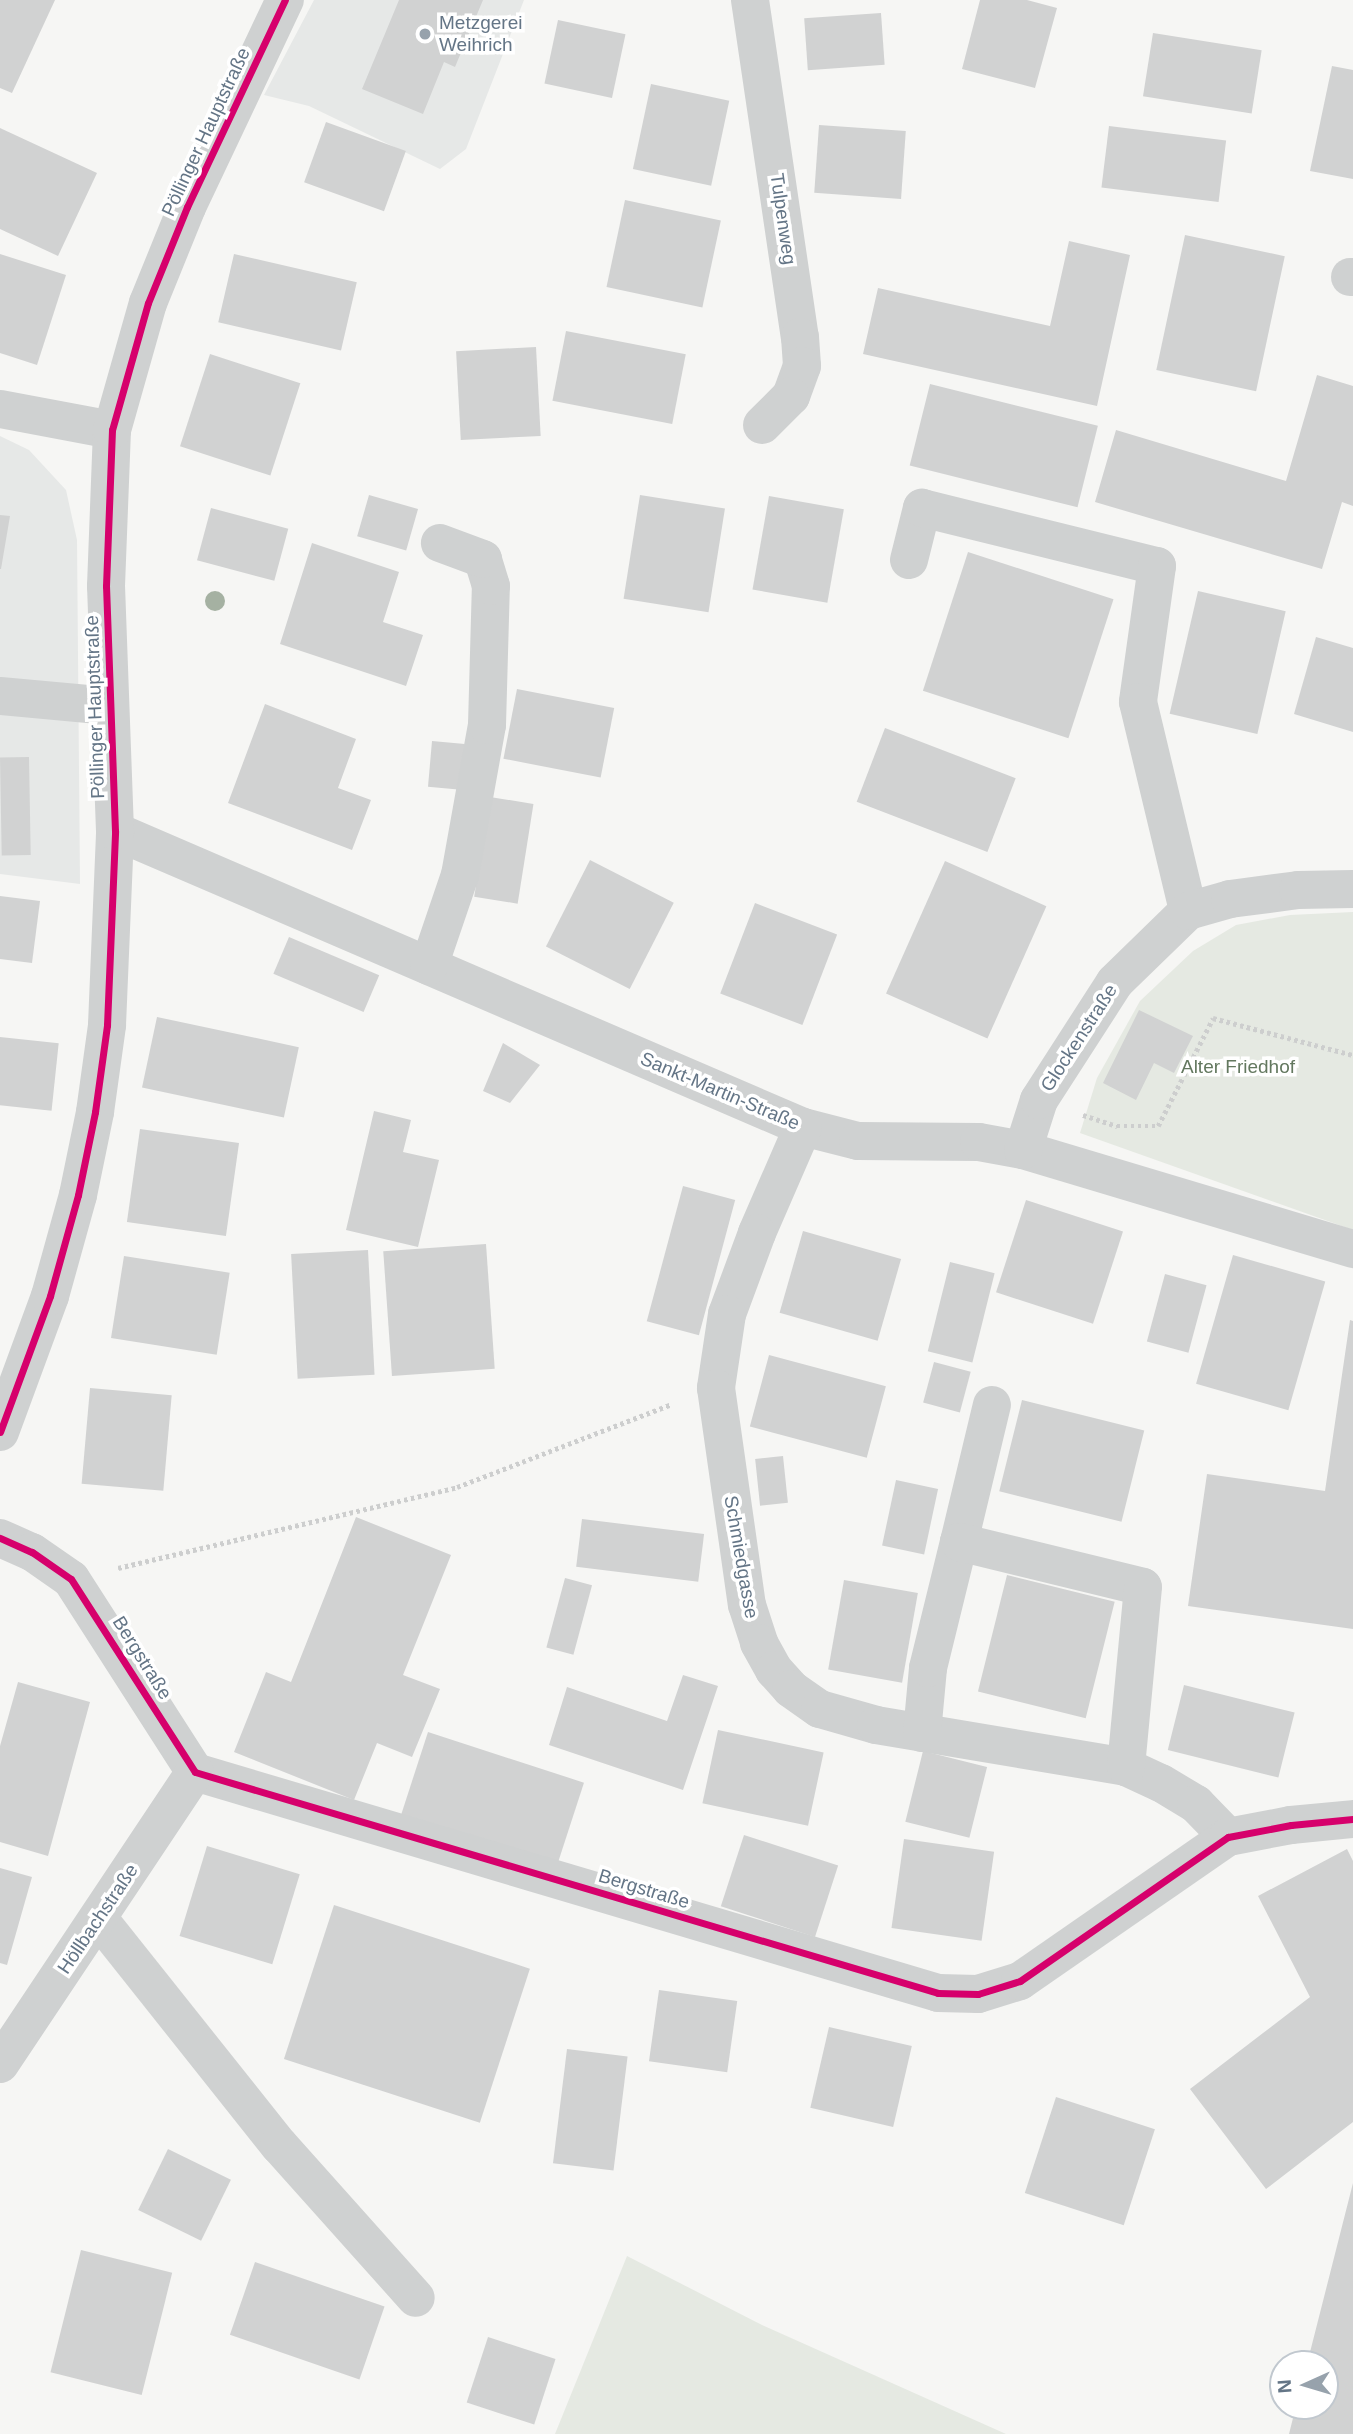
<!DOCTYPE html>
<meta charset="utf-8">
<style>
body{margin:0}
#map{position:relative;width:1353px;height:2434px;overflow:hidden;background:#f6f6f4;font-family:Arial,sans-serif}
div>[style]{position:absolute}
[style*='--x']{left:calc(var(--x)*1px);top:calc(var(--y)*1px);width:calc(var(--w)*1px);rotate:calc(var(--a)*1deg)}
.built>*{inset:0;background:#e6e8e7}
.green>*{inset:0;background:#e5e9e2}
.building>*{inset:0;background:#d1d2d2;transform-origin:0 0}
.path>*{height:4.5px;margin-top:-2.25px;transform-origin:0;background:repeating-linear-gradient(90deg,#cdcece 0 3.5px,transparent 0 7px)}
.minor>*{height:38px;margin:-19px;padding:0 19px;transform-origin:19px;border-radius:19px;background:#cfd1d1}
.cycleway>*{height:7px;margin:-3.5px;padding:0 3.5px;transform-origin:3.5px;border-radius:3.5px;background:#d6006c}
.trees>*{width:20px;height:20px;margin:-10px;border-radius:50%;background:#a5b1a2}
.dots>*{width:19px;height:19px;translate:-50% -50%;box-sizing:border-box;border:4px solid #fff;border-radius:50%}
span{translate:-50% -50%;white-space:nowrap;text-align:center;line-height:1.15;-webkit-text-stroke:7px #fff;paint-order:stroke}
.poi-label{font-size:19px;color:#647586}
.left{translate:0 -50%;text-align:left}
.street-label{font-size:19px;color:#647586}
.park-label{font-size:19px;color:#63785f}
.north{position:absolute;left:1269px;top:2350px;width:70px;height:70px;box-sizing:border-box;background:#fff;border:2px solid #c1c8cf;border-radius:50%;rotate:266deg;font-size:19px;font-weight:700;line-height:28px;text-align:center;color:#647586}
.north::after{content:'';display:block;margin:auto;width:24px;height:32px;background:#97a2ac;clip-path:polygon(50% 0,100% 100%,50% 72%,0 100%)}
</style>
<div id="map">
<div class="built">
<i style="clip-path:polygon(314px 0,524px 0,466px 149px,440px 169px,309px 106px,264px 95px)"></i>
<i style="clip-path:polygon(0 436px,29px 450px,66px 490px,77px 540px,80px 884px,0 874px)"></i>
</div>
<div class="green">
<i style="clip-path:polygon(1353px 912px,1353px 1230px,1080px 1133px,1097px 1078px,1140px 1001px,1193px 951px,1236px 925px,1290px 915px)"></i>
<i style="clip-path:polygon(627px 2256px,762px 2325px,1006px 2434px,555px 2434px)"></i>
</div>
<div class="building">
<i style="clip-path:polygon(0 0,55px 0,12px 93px,0 88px)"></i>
<i style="clip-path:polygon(399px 0,483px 0,455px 67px,444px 62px,423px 114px,362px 89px)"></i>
<i style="clip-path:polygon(980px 0,1027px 0,1057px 8px,1035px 88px,962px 69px)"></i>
<i style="left:881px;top:13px;width:52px;height:77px;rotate:86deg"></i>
<i style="left:558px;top:20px;width:69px;height:65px;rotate:12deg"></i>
<i style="left:1153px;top:33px;width:110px;height:64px;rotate:9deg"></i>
<i style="clip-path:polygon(1332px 66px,1353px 70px,1353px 179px,1310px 171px)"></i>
<i style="left:651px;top:84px;width:80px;height:87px;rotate:12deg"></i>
<i style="left:326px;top:122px;width:85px;height:64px;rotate:20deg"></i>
<i style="left:819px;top:125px;width:87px;height:68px;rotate:4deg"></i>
<i style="left:1109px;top:126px;width:118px;height:62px;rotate:7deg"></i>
<i style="clip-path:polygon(0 128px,97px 173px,58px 256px,0 229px)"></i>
<i style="left:625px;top:200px;width:98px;height:89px;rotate:12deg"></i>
<i style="left:1185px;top:235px;width:102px;height:138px;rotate:12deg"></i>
<i style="clip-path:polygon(1069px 241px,1130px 255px,1097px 406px,863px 354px,878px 288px,1050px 326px)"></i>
<i style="clip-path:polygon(0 254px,66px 275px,37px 365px,0 353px)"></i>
<i style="left:234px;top:254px;width:126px;height:70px;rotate:13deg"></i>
<i style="left:566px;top:331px;width:122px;height:71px;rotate:11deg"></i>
<i style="left:536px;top:347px;width:89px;height:80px;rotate:87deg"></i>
<i style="left:210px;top:354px;width:95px;height:97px;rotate:18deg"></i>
<i style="clip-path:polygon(1317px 375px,1353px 386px,1353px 506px,1342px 502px,1322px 569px,1095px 502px,1116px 430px,1286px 481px)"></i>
<i style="left:930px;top:384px;width:173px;height:84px;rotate:14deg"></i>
<i style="left:369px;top:495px;width:51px;height:43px;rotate:16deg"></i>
<i style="left:640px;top:495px;width:86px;height:105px;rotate:9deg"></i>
<i style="left:769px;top:496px;width:76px;height:95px;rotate:10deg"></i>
<i style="left:211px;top:508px;width:80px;height:54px;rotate:15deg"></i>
<i style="clip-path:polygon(0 515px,10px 516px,1px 569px,0 569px)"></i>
<i style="clip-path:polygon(312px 543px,399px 572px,383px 622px,423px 635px,406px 686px,280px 644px)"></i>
<i style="left:968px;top:552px;width:153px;height:146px;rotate:18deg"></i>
<i style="left:1198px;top:591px;width:90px;height:126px;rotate:13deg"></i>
<i style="clip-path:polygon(1316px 637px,1353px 648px,1353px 732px,1294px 714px)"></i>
<i style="left:517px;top:689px;width:99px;height:71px;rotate:11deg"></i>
<i style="clip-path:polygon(265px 704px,356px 739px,338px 788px,371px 800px,352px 850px,228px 803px)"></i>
<i style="left:885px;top:728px;width:140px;height:79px;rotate:21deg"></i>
<i style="left:432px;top:741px;width:33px;height:46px;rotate:5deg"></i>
<i style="left:29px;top:757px;width:98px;height:29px;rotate:89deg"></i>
<i style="left:490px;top:797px;width:44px;height:101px;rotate:9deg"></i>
<i style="left:590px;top:860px;width:94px;height:97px;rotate:27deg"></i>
<i style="left:945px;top:861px;width:111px;height:145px;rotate:24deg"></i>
<i style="clip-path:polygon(0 896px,40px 901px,32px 963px,0 959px)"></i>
<i style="left:755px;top:903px;width:88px;height:97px;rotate:21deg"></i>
<i style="left:289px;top:937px;width:98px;height:40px;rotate:23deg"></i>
<i style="clip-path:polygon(1139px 1010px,1193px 1036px,1174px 1073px,1154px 1063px,1136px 1100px,1103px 1083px)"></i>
<i style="left:157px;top:1017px;width:145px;height:72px;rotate:12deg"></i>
<i style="left:0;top:1037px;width:59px;height:68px;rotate:6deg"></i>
<i style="clip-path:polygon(503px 1043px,540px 1065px,510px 1103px,483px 1091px)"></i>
<i style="clip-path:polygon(374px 1111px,411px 1120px,403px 1152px,439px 1160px,418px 1247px,346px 1230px)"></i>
<i style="left:140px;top:1129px;width:100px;height:94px;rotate:8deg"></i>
<i style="left:683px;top:1186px;width:54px;height:140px;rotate:15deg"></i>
<i style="left:1026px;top:1200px;width:102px;height:97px;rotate:18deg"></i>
<i style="left:803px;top:1231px;width:102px;height:85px;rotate:16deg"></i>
<i style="left:486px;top:1244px;width:125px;height:103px;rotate:86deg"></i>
<i style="left:368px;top:1250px;width:125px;height:77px;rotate:87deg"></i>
<i style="left:1233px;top:1255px;width:96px;height:134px;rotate:16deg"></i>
<i style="left:124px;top:1256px;width:107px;height:83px;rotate:9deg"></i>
<i style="left:950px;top:1262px;width:46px;height:92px;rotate:14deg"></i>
<i style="left:1165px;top:1274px;width:43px;height:70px;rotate:15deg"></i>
<i style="clip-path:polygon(1350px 1320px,1353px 1321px,1353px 1629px,1188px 1606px,1207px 1474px,1325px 1491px)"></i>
<i style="left:769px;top:1355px;width:121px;height:74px;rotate:15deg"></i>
<i style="left:934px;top:1362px;width:38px;height:42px;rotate:15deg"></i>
<i style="left:90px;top:1388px;width:82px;height:96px;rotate:5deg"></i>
<i style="left:1022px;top:1400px;width:126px;height:94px;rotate:14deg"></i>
<i style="left:783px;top:1456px;width:47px;height:28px;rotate:84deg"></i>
<i style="left:896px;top:1480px;width:43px;height:67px;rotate:12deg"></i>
<i style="clip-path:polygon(356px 1517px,451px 1555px,403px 1675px,440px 1689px,412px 1757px,377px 1743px,354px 1800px,234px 1752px,266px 1672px,291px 1682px)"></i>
<i style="left:582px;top:1519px;width:123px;height:48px;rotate:7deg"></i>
<i style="left:1007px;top:1575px;width:111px;height:120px;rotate:14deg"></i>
<i style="left:565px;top:1578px;width:28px;height:72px;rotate:15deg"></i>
<i style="left:844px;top:1580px;width:75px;height:91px;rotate:10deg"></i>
<i style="clip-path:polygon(683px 1675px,718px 1686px,683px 1790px,549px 1745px,567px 1687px,667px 1721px)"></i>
<i style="clip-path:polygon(18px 1682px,90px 1702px,48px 1856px,0 1842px,0 1746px)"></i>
<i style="left:1184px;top:1685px;width:114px;height:67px;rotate:14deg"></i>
<i style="left:718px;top:1730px;width:108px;height:75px;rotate:12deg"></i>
<i style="left:428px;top:1732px;width:164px;height:88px;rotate:18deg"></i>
<i style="left:923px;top:1751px;width:66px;height:73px;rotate:14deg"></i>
<i style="left:744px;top:1835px;width:99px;height:75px;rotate:18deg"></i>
<i style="left:904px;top:1839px;width:91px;height:90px;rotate:8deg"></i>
<i style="left:207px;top:1846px;width:97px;height:94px;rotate:17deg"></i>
<i style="clip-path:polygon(1347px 1849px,1353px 1861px,1353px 2122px,1266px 2189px,1190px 2089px,1310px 1997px,1258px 1896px)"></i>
<i style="clip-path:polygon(0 1868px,32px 1877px,7px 1965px,0 1963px)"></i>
<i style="left:334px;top:1905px;width:206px;height:162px;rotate:18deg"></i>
<i style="left:659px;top:1990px;width:79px;height:72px;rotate:8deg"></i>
<i style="left:829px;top:2027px;width:85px;height:83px;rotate:13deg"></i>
<i style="left:567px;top:2049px;width:61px;height:115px;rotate:7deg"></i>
<i style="left:1056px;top:2097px;width:104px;height:101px;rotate:18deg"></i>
<i style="left:168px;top:2149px;width:70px;height:68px;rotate:26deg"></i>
<i style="clip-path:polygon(1353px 2183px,1353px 2434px,1289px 2434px,1296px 2406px,1325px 2406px,1325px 2364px,1307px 2364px)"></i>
<i style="left:81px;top:2250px;width:94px;height:126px;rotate:14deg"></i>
<i style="left:255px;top:2262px;width:137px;height:77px;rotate:19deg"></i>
<i style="left:488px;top:2337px;width:71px;height:69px;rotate:18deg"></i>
</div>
<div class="path">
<i style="--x:1083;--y:1115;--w:36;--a:18"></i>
<i style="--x:1117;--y:1126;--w:41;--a:0"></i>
<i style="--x:1158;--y:1126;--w:121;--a:-63"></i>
<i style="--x:1213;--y:1018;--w:145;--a:14.8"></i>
<i style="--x:118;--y:1568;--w:349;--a:-13.4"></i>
<i style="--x:457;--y:1487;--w:230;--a:-21.1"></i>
</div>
<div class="minor">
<i style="--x:750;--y:0;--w:341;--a:81.6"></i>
<i style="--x:800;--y:337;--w:29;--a:86"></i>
<i style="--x:802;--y:366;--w:32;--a:110"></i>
<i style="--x:791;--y:396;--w:41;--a:135"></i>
<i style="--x:1350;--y:277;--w:3;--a:0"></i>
<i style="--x:0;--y:409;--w:114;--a:10.6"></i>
<i style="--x:909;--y:560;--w:54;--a:-76"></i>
<i style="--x:922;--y:508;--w:242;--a:13.9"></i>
<i style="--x:1157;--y:566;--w:137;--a:98"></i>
<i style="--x:1138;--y:702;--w:215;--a:76.5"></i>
<i style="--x:0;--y:696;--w:110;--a:5.2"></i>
<i style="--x:115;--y:831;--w:749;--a:23.28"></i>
<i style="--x:803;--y:1127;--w:57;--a:14.3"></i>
<i style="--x:858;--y:1141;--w:121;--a:0.5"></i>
<i style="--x:979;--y:1142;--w:45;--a:10.3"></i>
<i style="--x:1023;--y:1150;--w:345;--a:16.7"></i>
<i style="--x:429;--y:966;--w:96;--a:-71.2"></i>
<i style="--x:460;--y:875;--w:152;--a:-79.8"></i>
<i style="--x:487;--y:725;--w:139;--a:-88.4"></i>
<i style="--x:491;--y:586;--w:28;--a:-107"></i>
<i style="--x:483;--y:559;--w:46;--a:-159.6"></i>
<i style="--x:803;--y:1127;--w:116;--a:113.5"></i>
<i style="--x:757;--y:1233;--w:86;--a:110.3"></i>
<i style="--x:727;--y:1314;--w:75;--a:98.5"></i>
<i style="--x:716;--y:1388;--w:219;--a:81.9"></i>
<i style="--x:747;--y:1605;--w:40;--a:72"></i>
<i style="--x:759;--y:1643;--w:31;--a:61"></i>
<i style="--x:774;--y:1670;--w:25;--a:48"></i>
<i style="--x:791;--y:1689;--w:35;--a:35"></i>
<i style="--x:820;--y:1709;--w:58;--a:15.9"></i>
<i style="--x:876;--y:1725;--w:254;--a:9.5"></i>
<i style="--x:1126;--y:1767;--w:38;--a:25"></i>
<i style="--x:1161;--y:1783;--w:41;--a:31"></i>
<i style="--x:1196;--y:1804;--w:46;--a:45.9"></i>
<i style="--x:1023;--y:1150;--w:52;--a:-72.3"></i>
<i style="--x:1039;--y:1100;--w:140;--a:-57.2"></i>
<i style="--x:1115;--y:982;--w:102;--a:-44.2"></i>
<i style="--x:1188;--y:911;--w:44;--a:-15.9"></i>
<i style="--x:1230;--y:899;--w:69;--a:-7.5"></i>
<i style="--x:1298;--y:890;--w:55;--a:-1"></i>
<i style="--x:0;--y:1432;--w:145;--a:-69.8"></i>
<i style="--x:50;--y:1296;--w:105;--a:-74.5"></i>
<i style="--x:78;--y:1195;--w:85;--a:-78.4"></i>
<i style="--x:95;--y:1112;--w:88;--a:-82.1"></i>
<i style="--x:107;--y:1025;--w:194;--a:-87.6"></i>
<i style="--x:115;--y:831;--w:245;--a:-92.1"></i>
<i style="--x:106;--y:586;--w:156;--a:-87.8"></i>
<i style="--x:112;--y:430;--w:132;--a:-74.2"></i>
<i style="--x:148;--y:303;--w:104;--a:-67.9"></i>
<i style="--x:187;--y:207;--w:229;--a:-64.7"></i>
<i style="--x:0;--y:1538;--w:35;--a:24"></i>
<i style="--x:32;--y:1552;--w:47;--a:34.7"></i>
<i style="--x:71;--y:1579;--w:229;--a:57.3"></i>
<i style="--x:195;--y:1772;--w:775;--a:16.56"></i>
<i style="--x:938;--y:1993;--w:40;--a:1.4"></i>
<i style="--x:978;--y:1994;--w:44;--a:-17.2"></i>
<i style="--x:1020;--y:1981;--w:253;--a:-34.7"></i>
<i style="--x:1228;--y:1837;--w:64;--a:-10.8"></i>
<i style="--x:1291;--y:1825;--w:62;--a:-5.5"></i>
<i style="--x:959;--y:1542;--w:141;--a:-76.5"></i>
<i style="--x:922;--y:1733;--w:65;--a:-84.7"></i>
<i style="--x:928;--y:1668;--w:130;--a:-76.2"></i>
<i style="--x:959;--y:1542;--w:189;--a:13.7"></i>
<i style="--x:1143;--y:1587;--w:181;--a:95.4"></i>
<i style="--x:99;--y:1919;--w:289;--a:51.5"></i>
<i style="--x:279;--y:2145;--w:205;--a:48.2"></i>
<i style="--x:0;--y:2064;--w:351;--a:-56.3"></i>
</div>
<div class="cycleway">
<i style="--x:0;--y:1432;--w:145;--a:-69.8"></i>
<i style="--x:50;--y:1296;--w:105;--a:-74.5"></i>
<i style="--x:78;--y:1195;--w:85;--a:-78.4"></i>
<i style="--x:95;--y:1112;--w:88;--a:-82.1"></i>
<i style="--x:107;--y:1025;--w:194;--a:-87.6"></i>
<i style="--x:115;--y:831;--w:245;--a:-92.1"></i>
<i style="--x:106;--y:586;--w:156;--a:-87.8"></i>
<i style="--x:112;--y:430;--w:132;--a:-74.2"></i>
<i style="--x:148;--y:303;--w:104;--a:-67.9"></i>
<i style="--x:187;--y:207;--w:229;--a:-64.7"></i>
<i style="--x:0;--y:1538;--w:35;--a:24"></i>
<i style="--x:32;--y:1552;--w:47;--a:34.7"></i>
<i style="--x:71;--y:1579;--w:229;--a:57.3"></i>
<i style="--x:195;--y:1772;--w:775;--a:16.56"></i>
<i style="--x:938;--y:1993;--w:40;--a:1.4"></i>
<i style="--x:978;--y:1994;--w:44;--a:-17.2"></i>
<i style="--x:1020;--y:1981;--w:253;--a:-34.7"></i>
<i style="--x:1228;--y:1837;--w:64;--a:-10.8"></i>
<i style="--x:1291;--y:1825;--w:62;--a:-5.5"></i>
</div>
<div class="trees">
<i style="left:215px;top:601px"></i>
</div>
<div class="dots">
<i style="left:425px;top:34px;background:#97a2ac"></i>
</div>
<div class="poi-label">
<span class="left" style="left:439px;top:34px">Metzgerei<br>Weihrich</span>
</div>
<div class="street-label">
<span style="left:206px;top:132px;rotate:-65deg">Pöllinger Hauptstraße</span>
<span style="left:783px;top:219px;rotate:82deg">Tulpenweg</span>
<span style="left:95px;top:707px;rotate:-92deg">Pöllinger Hauptstraße</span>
<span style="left:1079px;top:1038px;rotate:-57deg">Glockenstraße</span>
<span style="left:720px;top:1091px;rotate:23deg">Sankt-Martin-Straße</span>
<span style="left:741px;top:1557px;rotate:80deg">Schmiedgasse</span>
<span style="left:142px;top:1658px;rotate:58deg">Bergstraße</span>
<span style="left:644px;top:1889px;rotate:17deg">Bergstraße</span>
<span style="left:98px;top:1919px;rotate:-56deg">Höllbachstraße</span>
</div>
<div class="park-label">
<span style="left:1238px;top:1067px">Alter Friedhof</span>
</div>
<div class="north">N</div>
</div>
